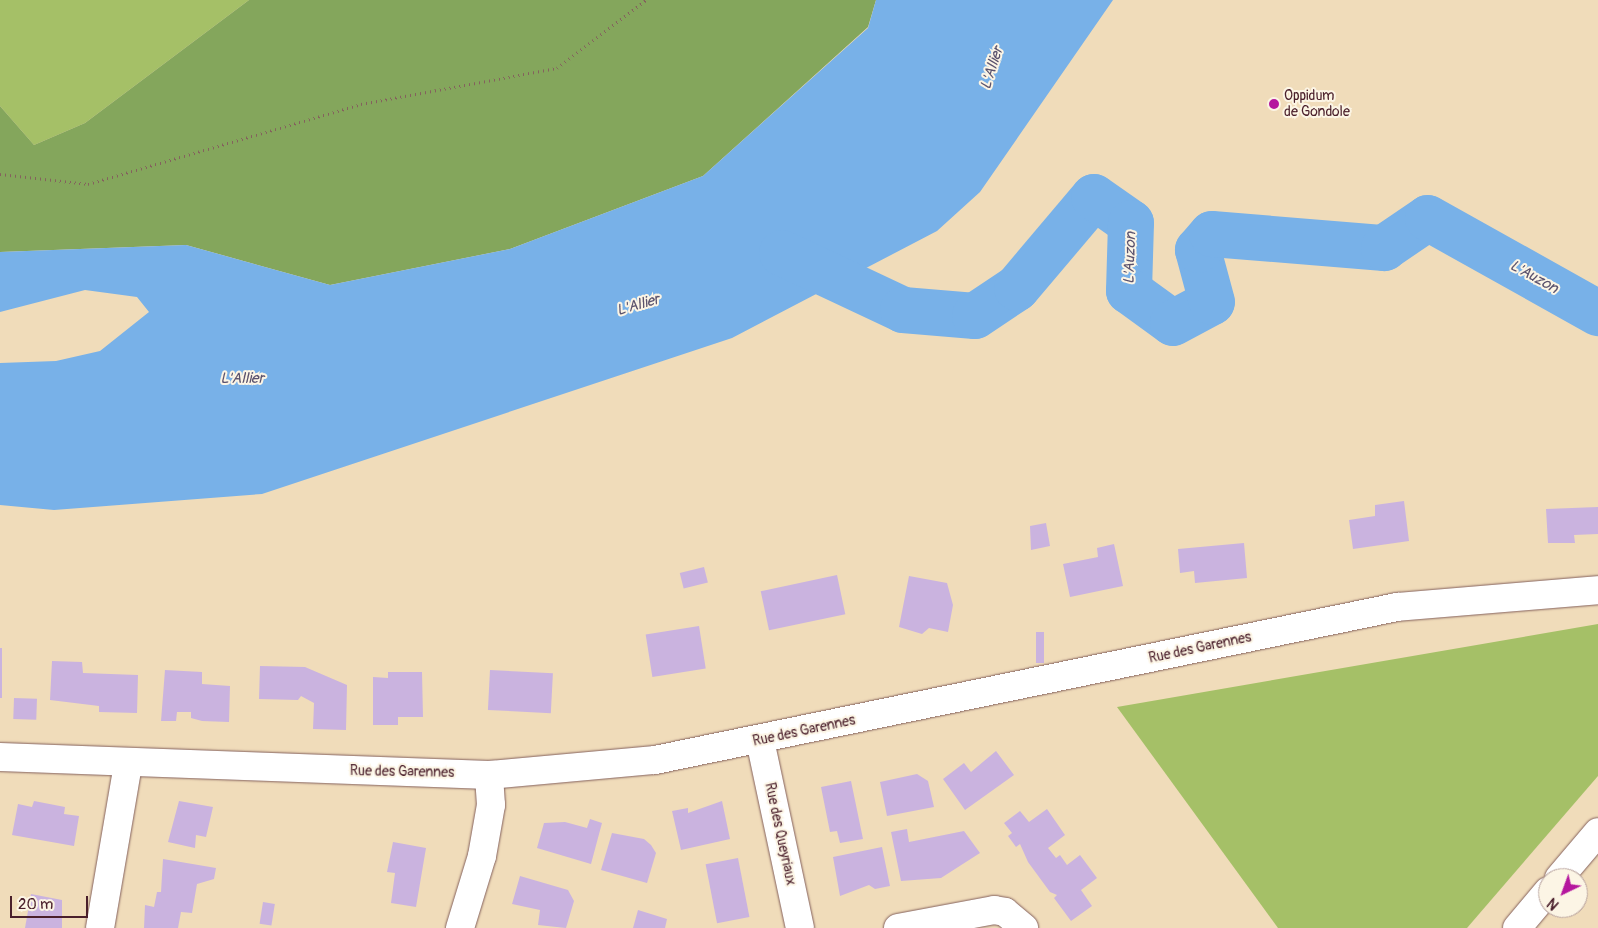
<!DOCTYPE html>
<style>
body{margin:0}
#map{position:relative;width:1598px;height:928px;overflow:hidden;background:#f0dcba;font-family:Pangolin,sans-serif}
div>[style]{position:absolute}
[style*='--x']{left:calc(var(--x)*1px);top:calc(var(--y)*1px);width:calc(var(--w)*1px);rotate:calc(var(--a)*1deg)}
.green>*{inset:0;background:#a5c067}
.forest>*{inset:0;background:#84a65c}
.water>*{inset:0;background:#78b1e8}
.river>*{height:46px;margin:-23px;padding:0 23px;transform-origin:23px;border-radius:23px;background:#78b1e8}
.building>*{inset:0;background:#cab3df;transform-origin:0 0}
.path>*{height:3px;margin-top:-1.5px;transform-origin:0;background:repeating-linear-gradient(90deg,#84615d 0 1px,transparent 0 5px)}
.roads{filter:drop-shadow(0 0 1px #84615d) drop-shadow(0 0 1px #84615d)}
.street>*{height:28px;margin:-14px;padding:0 14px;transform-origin:14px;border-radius:14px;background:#fff}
.dots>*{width:14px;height:14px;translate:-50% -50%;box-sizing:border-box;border:2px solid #fcf5e5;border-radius:50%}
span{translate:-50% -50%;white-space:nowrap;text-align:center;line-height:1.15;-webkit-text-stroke:4px #fcf5e5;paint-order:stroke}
.poi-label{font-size:14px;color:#4a1f2b}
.left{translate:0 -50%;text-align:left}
.street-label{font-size:14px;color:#4a1f2b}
.water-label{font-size:15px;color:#5a526d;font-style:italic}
.north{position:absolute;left:1538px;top:868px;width:50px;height:50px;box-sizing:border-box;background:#fcf5e5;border:1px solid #b59f9b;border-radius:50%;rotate:222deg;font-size:14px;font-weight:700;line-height:20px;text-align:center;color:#4a1f2b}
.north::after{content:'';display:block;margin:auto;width:18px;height:22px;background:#b5179e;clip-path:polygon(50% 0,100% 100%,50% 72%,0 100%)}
.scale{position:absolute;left:10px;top:896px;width:78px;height:22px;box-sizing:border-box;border:2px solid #4a1f2b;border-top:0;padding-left:6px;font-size:15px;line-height:18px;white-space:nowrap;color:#4a1f2b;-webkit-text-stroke:4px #fcf5e5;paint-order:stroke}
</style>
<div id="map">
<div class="green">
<i style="clip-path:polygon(0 0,249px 0,85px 123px,34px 145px,0 106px)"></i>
<i style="clip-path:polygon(1598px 624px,1598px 776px,1467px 928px,1278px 928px,1117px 707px)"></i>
</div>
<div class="forest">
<i style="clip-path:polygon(249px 0,876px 0,868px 27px,703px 176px,510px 249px,330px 285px,186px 245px,0 252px,0 106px,34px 145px,85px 123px)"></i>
</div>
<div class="water">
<i style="clip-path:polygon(876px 0,1113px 0,980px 192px,937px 231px,732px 338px,262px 494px,54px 510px,0 505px,0 363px,56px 361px,100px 351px,149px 312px,137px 297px,85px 290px,0 312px,0 252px,186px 245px,330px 285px,510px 249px,703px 176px,868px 28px)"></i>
</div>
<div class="river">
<i style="--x:782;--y:253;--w:134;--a:25.2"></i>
<i style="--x:903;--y:310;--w:72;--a:4.8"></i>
<i style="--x:975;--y:316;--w:50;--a:-33.7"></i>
<i style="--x:1017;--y:288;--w:119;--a:-49.8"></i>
<i style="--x:1094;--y:197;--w:45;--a:35.1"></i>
<i style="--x:1131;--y:223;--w:68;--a:91.7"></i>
<i style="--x:1129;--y:291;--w:54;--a:36"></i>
<i style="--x:1173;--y:323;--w:44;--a:-28.3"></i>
<i style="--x:1212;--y:302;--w:54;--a:-105.1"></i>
<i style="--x:1198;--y:250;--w:21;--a:-49"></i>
<i style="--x:1212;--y:234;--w:173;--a:4.7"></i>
<i style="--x:1384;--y:248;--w:53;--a:-34.3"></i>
<i style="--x:1428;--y:218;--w:195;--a:29.2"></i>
</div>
<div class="building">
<i style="clip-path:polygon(1404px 501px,1409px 541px,1353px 549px,1349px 520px,1375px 516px,1375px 505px)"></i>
<i style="clip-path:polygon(1598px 507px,1598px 534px,1574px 535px,1575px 543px,1548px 543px,1546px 509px)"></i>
<i style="clip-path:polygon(1046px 523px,1050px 546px,1031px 550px,1030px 526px)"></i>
<i style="clip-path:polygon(1244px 543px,1247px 578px,1195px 583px,1194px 571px,1180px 573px,1178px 549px)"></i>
<i style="clip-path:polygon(1114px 544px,1123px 586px,1070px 597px,1063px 564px,1098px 557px,1097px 548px)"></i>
<i style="left:704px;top:567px;width:16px;height:25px;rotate:76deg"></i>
<i style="left:837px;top:575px;width:40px;height:78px;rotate:78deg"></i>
<i style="clip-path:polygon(909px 576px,947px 583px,953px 605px,948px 632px,929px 628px,922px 634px,899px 627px)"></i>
<i style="left:699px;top:626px;width:43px;height:54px;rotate:81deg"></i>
<i style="left:1036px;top:632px;width:8px;height:31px"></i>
<i style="left:0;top:648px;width:2px;height:50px"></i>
<i style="clip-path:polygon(52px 661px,82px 662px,83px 673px,138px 675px,137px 713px,99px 712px,99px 706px,50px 700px)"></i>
<i style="clip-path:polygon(260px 666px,305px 667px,347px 685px,346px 730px,313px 729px,314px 703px,301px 696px,298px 700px,259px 699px)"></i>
<i style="clip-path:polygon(165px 670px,202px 672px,202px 684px,230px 686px,229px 722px,202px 721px,191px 718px,191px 712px,177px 712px,176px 721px,161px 721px)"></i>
<i style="left:490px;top:670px;width:63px;height:40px;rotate:3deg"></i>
<i style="clip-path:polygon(388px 672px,422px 672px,423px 717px,398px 717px,398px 725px,373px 725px,373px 677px,388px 678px)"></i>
<i style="left:14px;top:698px;width:23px;height:21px;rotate:2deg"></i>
<i style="clip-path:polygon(996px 751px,1014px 775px,965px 810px,943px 779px,964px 763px,971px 772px)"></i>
<i style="clip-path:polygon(917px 774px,928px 781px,934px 807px,887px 816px,880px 782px)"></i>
<i style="clip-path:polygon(851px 781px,863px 839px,840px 843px,837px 831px,830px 832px,821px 787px)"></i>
<i style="clip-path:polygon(34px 801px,65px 807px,64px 814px,79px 816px,74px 846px,12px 835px,18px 804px,32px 807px)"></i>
<i style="clip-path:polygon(179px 801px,213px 807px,206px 837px,196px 835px,195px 848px,168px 842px)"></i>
<i style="clip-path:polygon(722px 801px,730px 839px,681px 850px,672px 811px,688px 808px,688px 813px)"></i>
<i style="clip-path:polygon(1047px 809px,1065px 835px,1048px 848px,1056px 858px,1060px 855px,1067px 865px,1080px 855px,1097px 878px,1081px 890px,1092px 906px,1071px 921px,1054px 898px,1057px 895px,1050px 892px,1028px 862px,1020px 844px,1016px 847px,1008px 836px,1012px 833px,1004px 823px,1020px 811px,1029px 822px)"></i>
<i style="clip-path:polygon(590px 819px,602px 823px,591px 864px,537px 848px,544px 823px,565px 822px,587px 828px)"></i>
<i style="clip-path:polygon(907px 829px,909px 842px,964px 831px,980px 853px,941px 878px,901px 881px,891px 832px)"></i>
<i style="clip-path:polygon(612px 833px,644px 839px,651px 845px,656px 853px,647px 883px,601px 870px)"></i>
<i style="clip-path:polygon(393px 842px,426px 848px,416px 907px,391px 903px,395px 873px,387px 872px)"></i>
<i style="clip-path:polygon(882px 847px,890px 886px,875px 889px,869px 885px,840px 896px,833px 857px)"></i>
<i style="left:738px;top:858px;width:60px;height:33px;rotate:79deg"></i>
<i style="clip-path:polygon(163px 859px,216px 868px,214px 879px,197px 884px,192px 913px,181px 912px,178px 928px,144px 928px,145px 905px,154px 907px,157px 892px,161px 892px)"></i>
<i style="clip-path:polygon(520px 876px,568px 890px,574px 901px,566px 928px,538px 925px,540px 910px,512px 904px)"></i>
<i style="clip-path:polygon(31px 894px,62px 900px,62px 928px,25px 928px)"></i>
<i style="left:263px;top:902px;width:12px;height:22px;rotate:9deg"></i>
<i style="clip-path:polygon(638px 910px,667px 919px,665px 928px,633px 928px)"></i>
</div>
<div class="path">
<i style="--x:0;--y:174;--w:89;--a:6.5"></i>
<i style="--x:88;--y:184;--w:284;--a:-16.3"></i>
<i style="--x:361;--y:104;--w:199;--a:-10.4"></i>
<i style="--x:557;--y:68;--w:112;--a:-37.4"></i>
</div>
<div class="roads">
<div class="street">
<i style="--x:760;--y:740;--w:192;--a:78"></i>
<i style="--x:0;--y:757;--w:489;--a:2.1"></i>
<i style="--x:489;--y:775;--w:167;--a:-5.2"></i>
<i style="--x:655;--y:760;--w:758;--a:-11.65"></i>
<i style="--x:1397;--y:607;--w:202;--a:-4.8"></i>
<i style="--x:1559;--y:878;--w:60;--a:-49.7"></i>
<i style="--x:100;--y:928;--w:166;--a:-80.3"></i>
<i style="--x:460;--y:928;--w:75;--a:-73"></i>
<i style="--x:482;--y:856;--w:52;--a:-80"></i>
<i style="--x:491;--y:805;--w:30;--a:-94"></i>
<i style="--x:898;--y:928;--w:98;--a:-10.6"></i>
<i style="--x:994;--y:910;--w:11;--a:10"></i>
<i style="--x:1005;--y:912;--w:25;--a:40"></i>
<i style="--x:1517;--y:928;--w:48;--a:-50"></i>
</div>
</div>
<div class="dots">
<i style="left:1274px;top:104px;background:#b5179e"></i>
</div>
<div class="poi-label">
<span class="left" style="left:1284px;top:104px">Oppidum<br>de Gondole</span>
</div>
<div class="street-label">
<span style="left:1200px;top:648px;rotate:-12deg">Rue des Garennes</span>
<span style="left:804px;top:731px;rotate:-12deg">Rue des Garennes</span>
<span style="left:402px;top:772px;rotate:1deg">Rue des Garennes</span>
<span style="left:780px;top:834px;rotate:78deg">Rue des Queyriaux</span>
</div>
<div class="water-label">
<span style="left:992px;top:68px;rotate:-72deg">L'Allier</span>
<span style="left:1130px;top:258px;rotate:-88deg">L'Auzon</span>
<span style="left:1534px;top:277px;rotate:29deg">L'Auzon</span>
<span style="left:638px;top:305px;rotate:-16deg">L'Allier</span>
<span style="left:242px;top:379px">L'Allier</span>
</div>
<div class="north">N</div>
<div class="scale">20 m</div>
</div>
